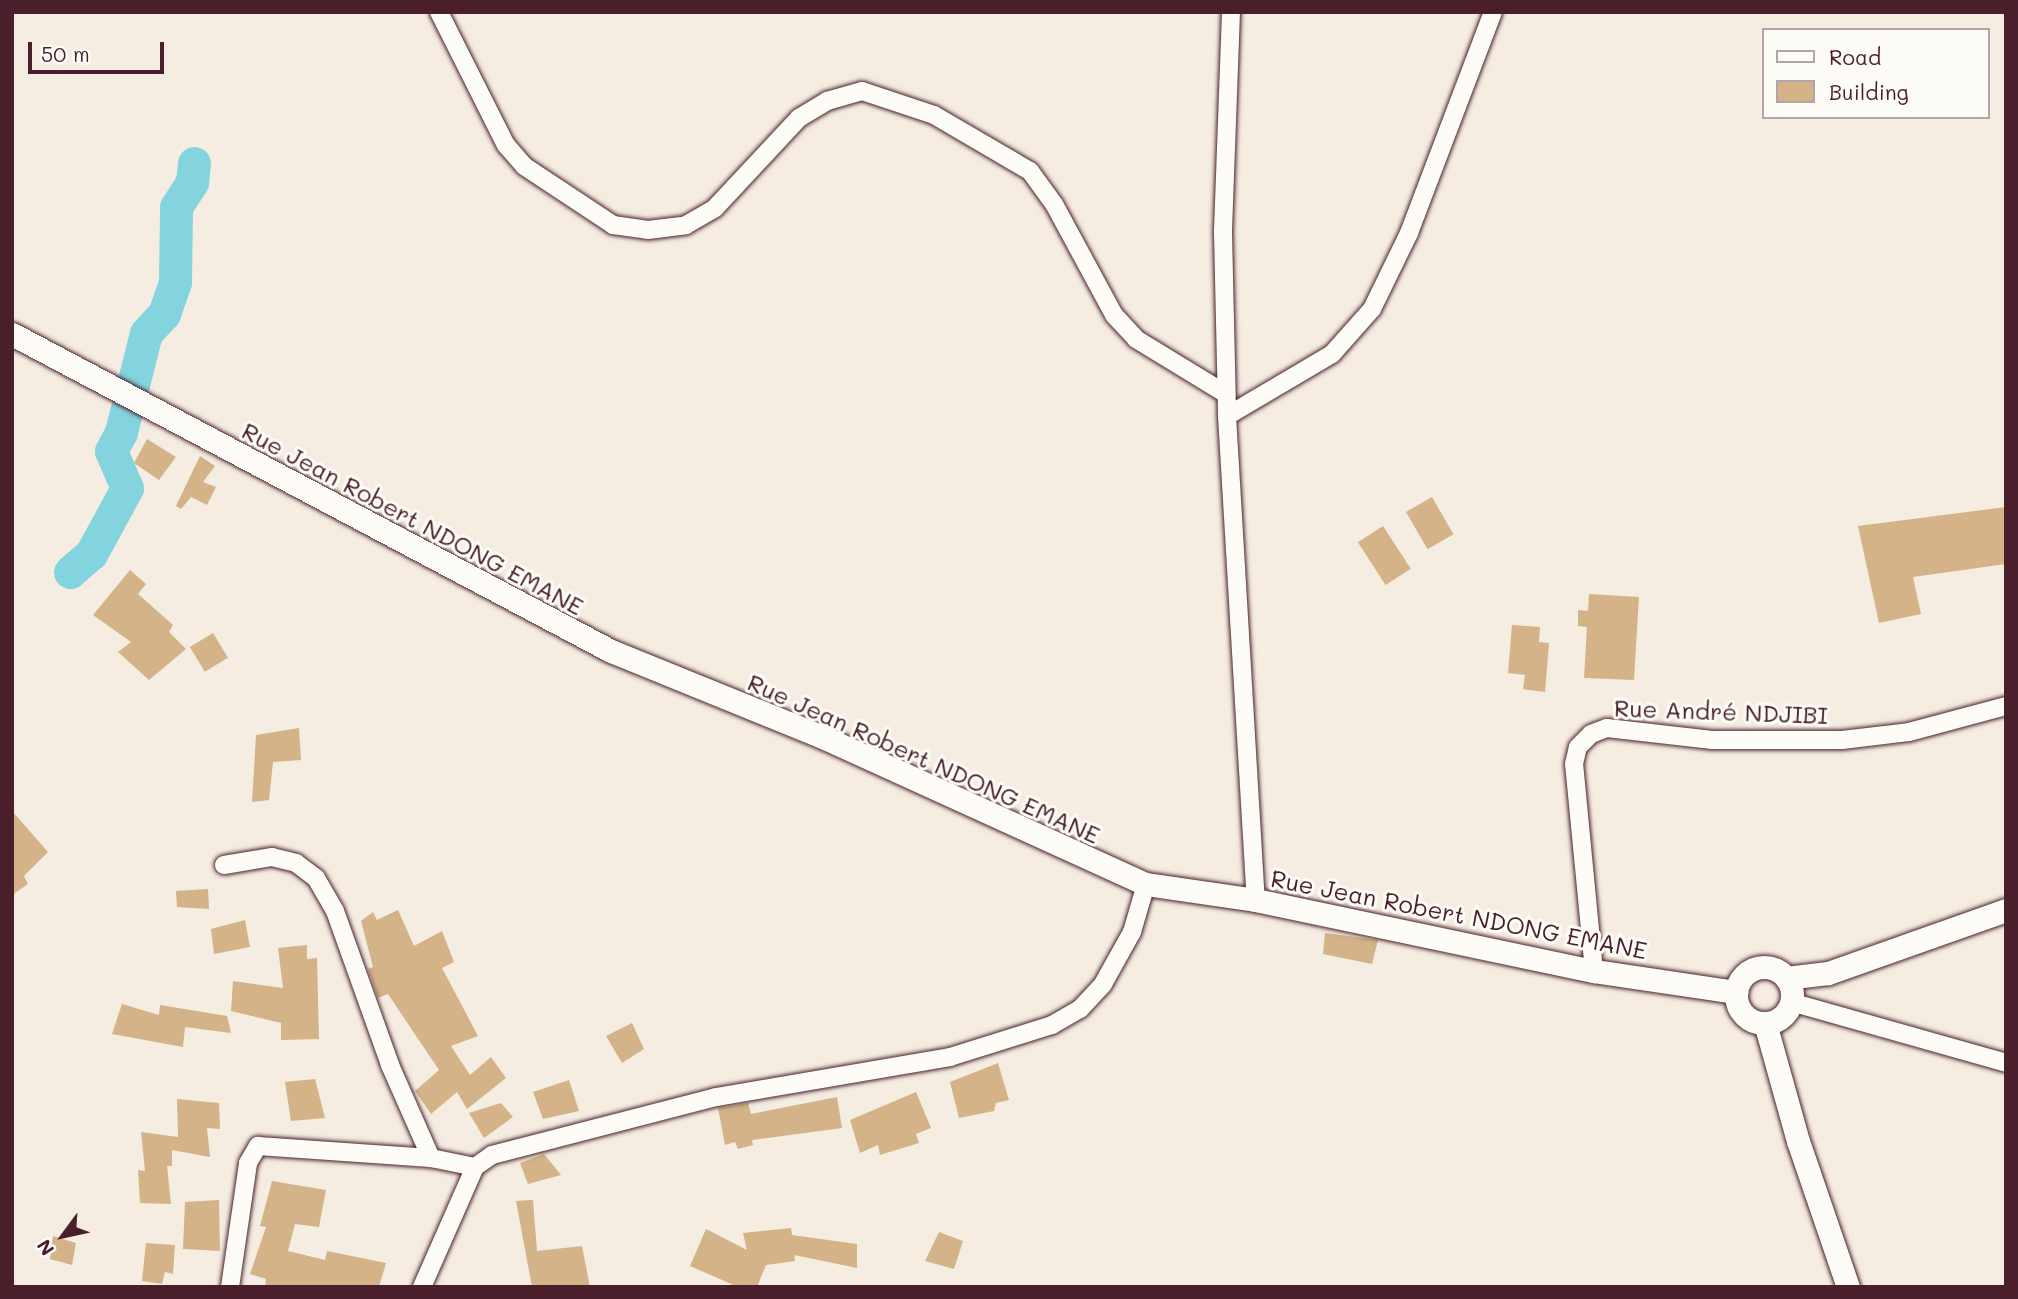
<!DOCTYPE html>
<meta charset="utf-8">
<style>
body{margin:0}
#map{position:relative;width:2018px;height:1299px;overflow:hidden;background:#f5ede1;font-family:Mali,sans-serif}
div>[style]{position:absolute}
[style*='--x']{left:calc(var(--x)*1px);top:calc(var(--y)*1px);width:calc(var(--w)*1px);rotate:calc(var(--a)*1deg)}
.river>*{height:33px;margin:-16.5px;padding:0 16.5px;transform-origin:16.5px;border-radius:16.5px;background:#84d4df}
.building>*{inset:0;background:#d3b387;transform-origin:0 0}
.roads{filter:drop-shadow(0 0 2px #4a1f2b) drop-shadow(0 0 2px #4a1f2b)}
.minor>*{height:18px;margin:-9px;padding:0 9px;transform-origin:9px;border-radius:9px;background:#fdfcf7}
.tertiary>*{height:23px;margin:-11.5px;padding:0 11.5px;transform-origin:11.5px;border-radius:11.5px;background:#fdfcf7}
.tertiary>.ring{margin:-11.5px;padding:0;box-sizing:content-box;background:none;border:23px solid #fdfcf7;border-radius:50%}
span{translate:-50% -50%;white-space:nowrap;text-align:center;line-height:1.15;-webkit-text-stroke:6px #fdfcf7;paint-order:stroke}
.street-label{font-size:24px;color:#4a1f2b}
.frame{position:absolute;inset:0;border:14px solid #4a1f2b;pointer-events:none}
.legend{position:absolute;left:1762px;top:28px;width:228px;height:91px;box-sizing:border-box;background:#fdfcf7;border:2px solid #b5a4a5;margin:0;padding:9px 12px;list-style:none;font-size:21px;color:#4a1f2b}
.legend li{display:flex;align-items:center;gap:14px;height:35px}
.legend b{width:35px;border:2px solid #b5a4a5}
.north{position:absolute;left:28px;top:1201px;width:70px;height:70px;-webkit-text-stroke:5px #fdfcf7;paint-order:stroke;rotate:237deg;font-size:19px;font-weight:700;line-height:28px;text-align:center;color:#4a1f2b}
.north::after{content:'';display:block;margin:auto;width:24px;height:32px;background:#4a1f2b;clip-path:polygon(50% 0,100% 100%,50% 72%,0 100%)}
.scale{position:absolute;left:28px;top:42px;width:136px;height:32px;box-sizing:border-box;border:4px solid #4a1f2b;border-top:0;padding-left:9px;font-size:21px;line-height:24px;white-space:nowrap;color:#4a1f2b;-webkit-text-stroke:5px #fdfcf7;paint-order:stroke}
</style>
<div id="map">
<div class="river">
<i style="--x:70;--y:572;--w:28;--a:-41"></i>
<i style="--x:91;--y:554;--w:75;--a:-61.4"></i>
<i style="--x:127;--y:488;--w:40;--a:-113.4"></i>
<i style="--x:111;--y:451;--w:21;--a:-62"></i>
<i style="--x:121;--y:432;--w:102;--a:-75.8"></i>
<i style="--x:146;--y:333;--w:26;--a:-47"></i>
<i style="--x:164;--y:314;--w:34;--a:-71"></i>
<i style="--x:175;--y:282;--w:75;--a:-89.2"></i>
<i style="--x:176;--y:207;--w:30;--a:-57"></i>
<i style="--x:192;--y:182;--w:19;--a:-84"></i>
</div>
<div class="building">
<i style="clip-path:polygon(147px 439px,176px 457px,159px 480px,134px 463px)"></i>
<i style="clip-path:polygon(200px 456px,215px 466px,203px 482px,216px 487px,207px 505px,191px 497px,181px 509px,176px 506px)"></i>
<i style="left:1432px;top:497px;width:43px;height:30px;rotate:60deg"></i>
<i style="clip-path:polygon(2006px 507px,2006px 564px,1913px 577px,1921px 614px,1879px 623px,1858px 526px)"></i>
<i style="left:1383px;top:526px;width:51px;height:30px;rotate:57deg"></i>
<i style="clip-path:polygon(130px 570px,146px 584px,138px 594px,173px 625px,169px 632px,186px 649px,149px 680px,118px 652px,131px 642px,93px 615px)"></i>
<i style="clip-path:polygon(1589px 594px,1639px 597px,1634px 680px,1584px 678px,1587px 627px,1578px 626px,1578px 610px,1588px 611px)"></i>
<i style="clip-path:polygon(1512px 625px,1540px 627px,1539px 642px,1549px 643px,1545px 692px,1523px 689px,1525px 675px,1508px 673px)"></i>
<i style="left:213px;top:633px;width:29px;height:27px;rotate:59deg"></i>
<i style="clip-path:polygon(299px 728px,301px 760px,273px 762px,269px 800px,252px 802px,256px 735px)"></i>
<i style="clip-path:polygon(12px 811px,48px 852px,24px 876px,28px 884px,12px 895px)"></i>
<i style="clip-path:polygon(208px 889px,209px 909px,177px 907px,176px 891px)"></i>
<i style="clip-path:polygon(398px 910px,414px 946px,442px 931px,454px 962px,442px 968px,478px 1036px,451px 1046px,470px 1075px,491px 1057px,506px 1078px,467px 1109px,457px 1092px,431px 1114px,415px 1091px,439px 1070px,388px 994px,378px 998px,368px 969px,373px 967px,361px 921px,373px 912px,377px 920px)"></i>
<i style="clip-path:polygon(245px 920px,250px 947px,214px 954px,211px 929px)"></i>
<i style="clip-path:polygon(1325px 933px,1378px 940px,1372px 964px,1323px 954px)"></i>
<i style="clip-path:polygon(307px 945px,307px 959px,317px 958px,319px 1039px,281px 1040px,281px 1023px,231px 1011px,233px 981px,283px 988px,278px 948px)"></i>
<i style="clip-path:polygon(122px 1004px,159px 1015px,160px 1005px,227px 1016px,231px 1033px,185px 1027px,183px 1047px,112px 1034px)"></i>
<i style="clip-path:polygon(632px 1023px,644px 1049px,622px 1063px,606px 1036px)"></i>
<i style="clip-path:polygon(998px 1063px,1009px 1100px,996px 1103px,994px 1111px,959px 1118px,950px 1082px)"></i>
<i style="clip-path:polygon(315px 1079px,325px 1118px,291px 1121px,285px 1082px)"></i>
<i style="clip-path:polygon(569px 1080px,579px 1111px,543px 1119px,533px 1092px)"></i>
<i style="clip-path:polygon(916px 1092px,931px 1128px,916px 1134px,919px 1143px,880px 1155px,878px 1145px,860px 1153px,850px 1120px)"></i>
<i style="clip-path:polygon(837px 1097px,842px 1128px,752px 1140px,753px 1145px,738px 1149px,735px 1142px,725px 1145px,718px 1108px,748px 1103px,751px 1114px)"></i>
<i style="clip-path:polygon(177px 1099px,219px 1103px,220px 1129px,207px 1128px,210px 1157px,172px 1150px,172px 1166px,167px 1166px,171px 1204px,140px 1203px,138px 1170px,145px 1171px,141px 1132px,178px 1137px)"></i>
<i style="clip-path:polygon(501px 1103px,513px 1117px,484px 1138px,469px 1113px)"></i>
<i style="clip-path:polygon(544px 1154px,561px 1175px,528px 1184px,520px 1163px)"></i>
<i style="clip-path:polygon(272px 1181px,326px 1190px,319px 1227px,295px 1224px,288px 1251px,325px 1260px,327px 1251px,386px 1263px,379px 1287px,265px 1287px,266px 1279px,250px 1274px,266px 1227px,260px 1226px)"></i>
<i style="clip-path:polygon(219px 1200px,220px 1251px,183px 1249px,185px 1202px)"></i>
<i style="clip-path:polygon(533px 1200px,537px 1251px,582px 1246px,590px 1287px,532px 1287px,516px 1201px)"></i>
<i style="clip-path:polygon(791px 1228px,792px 1235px,857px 1244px,857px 1268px,794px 1255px,795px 1261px,766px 1265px,757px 1287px,738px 1287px,690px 1266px,706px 1229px,747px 1250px,743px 1233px)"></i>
<i style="clip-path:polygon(939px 1232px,963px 1241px,954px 1269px,925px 1261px)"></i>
<i style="clip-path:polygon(53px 1236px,76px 1243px,72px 1265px,50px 1259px)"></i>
<i style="clip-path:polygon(146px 1243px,175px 1245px,173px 1274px,165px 1272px,162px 1284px,142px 1281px)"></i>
</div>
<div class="roads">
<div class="minor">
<i style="--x:439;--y:12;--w:149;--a:63.3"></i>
<i style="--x:506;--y:145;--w:28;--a:49"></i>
<i style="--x:524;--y:166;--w:107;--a:33.5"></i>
<i style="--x:613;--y:225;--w:35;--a:8"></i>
<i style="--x:648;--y:230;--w:38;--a:-7"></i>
<i style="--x:686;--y:225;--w:34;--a:-30"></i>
<i style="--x:715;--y:208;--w:123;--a:-47"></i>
<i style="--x:799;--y:118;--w:33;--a:-31"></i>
<i style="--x:827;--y:101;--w:36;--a:-16"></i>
<i style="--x:862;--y:91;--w:76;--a:18.4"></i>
<i style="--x:934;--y:115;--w:111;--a:30.3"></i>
<i style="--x:1030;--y:171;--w:41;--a:54"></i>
<i style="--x:1054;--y:204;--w:126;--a:61.6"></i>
<i style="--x:1114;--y:315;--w:33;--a:47"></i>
<i style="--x:1136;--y:339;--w:105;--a:31.4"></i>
<i style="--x:1231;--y:12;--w:221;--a:92.1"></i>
<i style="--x:1223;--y:233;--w:183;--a:88.7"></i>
<i style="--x:1227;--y:416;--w:485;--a:86.6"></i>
<i style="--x:1227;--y:416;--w:122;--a:-30.6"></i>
<i style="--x:1332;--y:354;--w:60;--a:-48.4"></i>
<i style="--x:1372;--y:309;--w:85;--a:-64"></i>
<i style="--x:1409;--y:233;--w:236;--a:-69.2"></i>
<i style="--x:224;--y:865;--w:49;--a:-9.5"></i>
<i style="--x:272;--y:857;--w:25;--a:14"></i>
<i style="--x:296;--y:863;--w:25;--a:37"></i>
<i style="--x:316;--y:878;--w:38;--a:60"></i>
<i style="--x:335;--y:911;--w:164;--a:70.3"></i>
<i style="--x:390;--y:1065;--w:102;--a:66.2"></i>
<i style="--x:1594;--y:971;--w:208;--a:-95.5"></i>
<i style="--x:1574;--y:764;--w:17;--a:-77"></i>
<i style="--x:1578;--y:747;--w:18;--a:-45"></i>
<i style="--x:1591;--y:734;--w:17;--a:-21"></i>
<i style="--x:1607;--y:728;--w:106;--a:6.5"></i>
<i style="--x:1712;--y:740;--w:130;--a:0"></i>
<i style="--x:1842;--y:740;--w:67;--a:-6.8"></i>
<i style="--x:1909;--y:732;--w:100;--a:-15"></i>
<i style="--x:1791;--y:1002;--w:223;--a:15.8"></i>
<i style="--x:230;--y:1287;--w:125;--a:-81.7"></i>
<i style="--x:248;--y:1163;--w:20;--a:-60"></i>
<i style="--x:258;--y:1146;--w:173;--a:4"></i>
<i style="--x:431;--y:1158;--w:45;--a:11.6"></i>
<i style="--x:422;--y:1287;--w:131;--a:-66.2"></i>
<i style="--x:475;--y:1167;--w:21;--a:-35"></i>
<i style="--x:492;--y:1155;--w:231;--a:-14.5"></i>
<i style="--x:716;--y:1097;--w:237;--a:-9.7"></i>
<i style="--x:950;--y:1057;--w:107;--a:-17.4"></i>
<i style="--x:1052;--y:1025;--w:32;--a:-30"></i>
<i style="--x:1080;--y:1009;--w:34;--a:-47"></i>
<i style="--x:1103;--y:984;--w:60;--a:-60.9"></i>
<i style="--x:1132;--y:932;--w:50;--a:-73.7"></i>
</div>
<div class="tertiary">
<i style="--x:12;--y:334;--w:678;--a:27.89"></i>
<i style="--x:611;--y:651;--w:231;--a:22.1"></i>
<i style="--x:825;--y:738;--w:353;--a:24.5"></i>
<i style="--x:1146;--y:884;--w:111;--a:8.3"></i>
<i style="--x:1256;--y:900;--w:345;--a:11.9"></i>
<i style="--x:1594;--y:971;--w:144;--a:8.4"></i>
<i class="ring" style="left:1736px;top:967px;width:33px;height:33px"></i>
<i style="--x:1786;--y:978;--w:42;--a:-6.8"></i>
<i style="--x:1828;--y:973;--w:189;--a:-19.5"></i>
<i style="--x:1765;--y:1023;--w:123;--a:74.4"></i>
<i style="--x:1798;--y:1141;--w:154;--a:71.1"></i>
</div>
</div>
<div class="street-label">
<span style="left:413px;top:518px;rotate:28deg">Rue Jean Robert NDONG EMANE</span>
<span style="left:1721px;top:711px;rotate:2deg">Rue André NDJIBI</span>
<span style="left:924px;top:758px;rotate:24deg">Rue Jean Robert NDONG EMANE</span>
<span style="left:1459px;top:914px;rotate:11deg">Rue Jean Robert NDONG EMANE</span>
</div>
<div class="frame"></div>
<ul class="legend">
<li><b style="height:9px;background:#fdfcf7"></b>Road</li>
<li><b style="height:19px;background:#d3b387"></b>Building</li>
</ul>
<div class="north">N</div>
<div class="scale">50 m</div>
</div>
